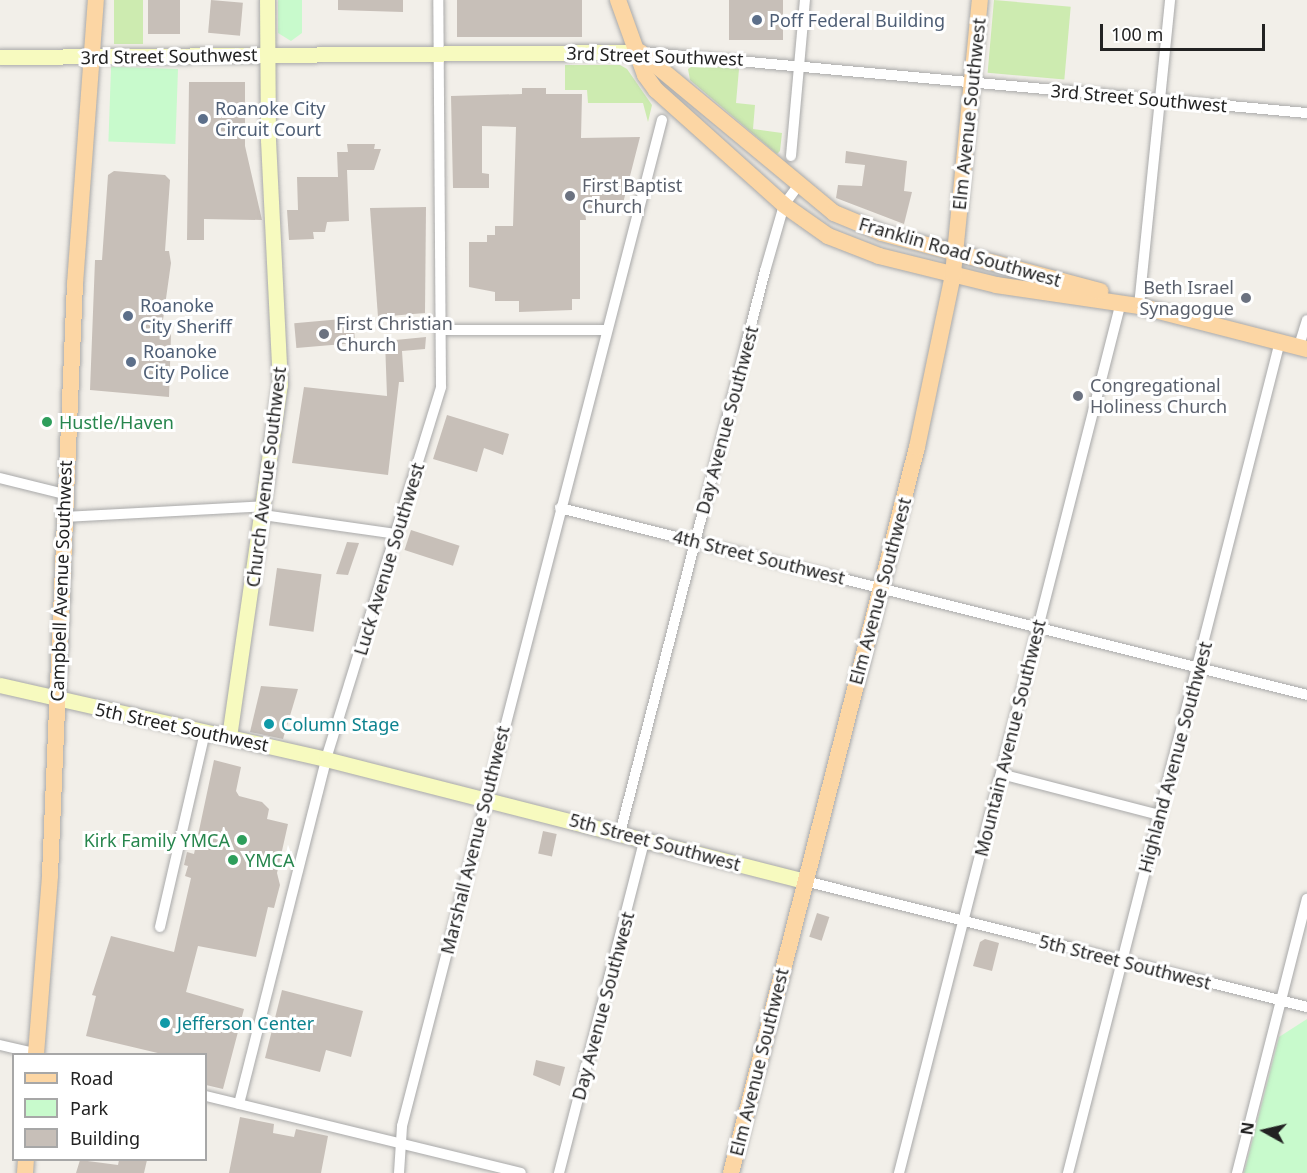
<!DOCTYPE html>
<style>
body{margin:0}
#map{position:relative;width:1307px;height:1173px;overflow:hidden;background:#f2efe9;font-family:"Noto Sans",sans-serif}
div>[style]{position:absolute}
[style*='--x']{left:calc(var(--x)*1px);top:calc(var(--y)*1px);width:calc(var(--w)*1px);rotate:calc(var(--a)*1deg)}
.grass>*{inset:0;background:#cdebb0;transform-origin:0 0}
.park>*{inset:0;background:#c8facc;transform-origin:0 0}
.building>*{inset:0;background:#c7bfb8;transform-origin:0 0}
.roads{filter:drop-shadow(0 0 2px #a9a9a9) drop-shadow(0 0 2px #a9a9a9)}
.street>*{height:10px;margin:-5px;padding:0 5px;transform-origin:5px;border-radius:5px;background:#fff}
.secondary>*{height:15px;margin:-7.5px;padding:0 7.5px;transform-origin:7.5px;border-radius:7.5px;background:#f7fabf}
.primary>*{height:16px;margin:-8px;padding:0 8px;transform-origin:8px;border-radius:8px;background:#fcd6a4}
.dots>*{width:16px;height:16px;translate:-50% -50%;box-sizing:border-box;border:3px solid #fff;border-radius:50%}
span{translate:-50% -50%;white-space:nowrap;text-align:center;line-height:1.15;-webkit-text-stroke:6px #fff;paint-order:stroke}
.service-label{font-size:18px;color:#4e5e75}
.left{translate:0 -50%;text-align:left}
.street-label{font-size:18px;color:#222}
.worship-label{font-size:18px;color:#5b616d}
.right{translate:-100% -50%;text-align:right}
.leisure-label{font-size:18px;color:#27864d}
.culture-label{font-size:18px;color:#0d838f}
.legend{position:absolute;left:12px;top:1053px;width:195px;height:108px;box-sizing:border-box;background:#fff;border:2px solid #a7a7a7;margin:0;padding:8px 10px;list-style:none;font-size:18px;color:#222}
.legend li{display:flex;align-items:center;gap:12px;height:30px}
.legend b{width:30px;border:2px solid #a7a7a7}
.north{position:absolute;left:1235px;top:1101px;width:60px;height:60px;-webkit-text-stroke:4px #fff;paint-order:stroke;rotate:278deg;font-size:16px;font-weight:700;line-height:24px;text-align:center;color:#222}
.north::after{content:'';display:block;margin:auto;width:21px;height:27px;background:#222;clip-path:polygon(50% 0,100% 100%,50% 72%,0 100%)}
.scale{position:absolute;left:1100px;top:24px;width:165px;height:27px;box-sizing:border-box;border:3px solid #222;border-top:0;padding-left:8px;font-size:18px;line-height:21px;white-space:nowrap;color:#222;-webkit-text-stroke:4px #fff;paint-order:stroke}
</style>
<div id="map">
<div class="grass">
<i style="left:114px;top:0;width:29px;height:44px"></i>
<i style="left:994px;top:0;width:77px;height:73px;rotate:5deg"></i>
<i style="clip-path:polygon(565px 65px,620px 65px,627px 69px,652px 105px,648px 122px,643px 103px,588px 103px,587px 90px,565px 90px)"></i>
<i style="clip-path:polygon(694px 65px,739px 69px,736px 103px,755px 105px,753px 129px,782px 133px,780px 151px,777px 154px,690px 80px,688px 69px)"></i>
</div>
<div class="park">
<i style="clip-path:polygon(278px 0,302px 0,302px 33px,291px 41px,278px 33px)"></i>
<i style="left:178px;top:69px;width:75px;height:67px;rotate:92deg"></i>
<i style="clip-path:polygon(1307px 1019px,1307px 1173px,1244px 1173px,1279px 1037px)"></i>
</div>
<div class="building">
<i style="left:148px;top:0;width:32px;height:34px"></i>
<i style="left:211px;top:0;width:32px;height:33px;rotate:5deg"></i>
<i style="clip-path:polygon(338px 0,403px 0,403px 12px,338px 10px)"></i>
<i style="left:457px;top:0;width:125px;height:37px"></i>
<i style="left:729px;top:0;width:54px;height:40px"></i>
<i style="clip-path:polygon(189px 82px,245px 82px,245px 146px,262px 220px,204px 219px,204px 240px,187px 240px)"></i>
<i style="clip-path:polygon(522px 88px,546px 88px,546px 94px,582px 94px,581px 138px,640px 137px,621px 211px,585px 211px,586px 220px,580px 220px,580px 299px,572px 299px,572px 310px,519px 312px,519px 301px,495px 301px,495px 292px,469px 287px,469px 242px,487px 242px,487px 235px,495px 235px,495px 226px,513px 226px,516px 127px,482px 126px,482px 173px,489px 174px,489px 188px,453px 188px,451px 96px,522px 94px)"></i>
<i style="clip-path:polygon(347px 144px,375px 144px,374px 149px,381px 149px,374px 170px,347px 170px,349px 221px,327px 222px,325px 232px,313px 232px,314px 239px,289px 240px,287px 210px,298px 210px,297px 177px,338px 177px,337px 152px,348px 152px)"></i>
<i style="clip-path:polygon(846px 151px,907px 161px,904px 191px,912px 192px,904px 224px,836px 198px,838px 185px,862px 186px,865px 165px,845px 163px)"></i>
<i style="clip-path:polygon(114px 171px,165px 175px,170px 180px,165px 251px,169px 251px,171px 263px,161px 334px,171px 334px,169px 397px,90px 390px,95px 260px,102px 260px,108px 175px)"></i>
<i style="clip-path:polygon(426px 207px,425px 313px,378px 317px,370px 208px)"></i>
<i style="left:353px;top:318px;width:25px;height:59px;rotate:85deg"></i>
<i style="clip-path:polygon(426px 337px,425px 349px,402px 351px,404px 382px,399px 382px,388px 475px,292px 463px,304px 387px,387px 396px,385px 341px)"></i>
<i style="clip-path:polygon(447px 415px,509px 434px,503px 455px,484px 448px,477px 472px,433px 459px)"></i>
<i style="left:411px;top:530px;width:51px;height:21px;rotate:18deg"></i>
<i style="clip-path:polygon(347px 542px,359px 543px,348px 575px,336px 574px)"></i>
<i style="left:277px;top:568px;width:45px;height:58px;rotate:8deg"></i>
<i style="clip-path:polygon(261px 686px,298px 689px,283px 739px,250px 732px)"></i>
<i style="clip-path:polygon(214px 760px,241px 767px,236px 791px,239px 796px,262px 802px,269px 809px,267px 819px,288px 824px,277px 873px,280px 885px,274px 908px,268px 907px,256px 957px,198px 946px,186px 992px,244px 1009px,223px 1089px,206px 1085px,206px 1054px,162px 1054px,86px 1036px,96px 996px,92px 995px,111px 936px,174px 952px,191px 878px,185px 876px,188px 866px,184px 865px,187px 852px,194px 854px)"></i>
<i style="left:543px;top:831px;width:14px;height:23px;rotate:12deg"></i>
<i style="left:817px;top:913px;width:13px;height:25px;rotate:18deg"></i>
<i style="clip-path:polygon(985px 939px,999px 943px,992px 971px,973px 966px,980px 942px)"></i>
<i style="clip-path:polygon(282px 990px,363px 1011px,351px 1057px,326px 1050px,320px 1072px,265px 1058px)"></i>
<i style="clip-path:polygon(536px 1060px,565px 1067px,560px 1086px,533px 1075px)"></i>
<i style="clip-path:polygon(240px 1117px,274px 1124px,273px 1133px,294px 1137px,296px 1129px,328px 1136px,321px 1173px,229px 1173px)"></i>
<i style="clip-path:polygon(80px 1160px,118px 1165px,119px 1160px,147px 1160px,144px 1173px,76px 1173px)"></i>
</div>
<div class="roads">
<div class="street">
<i style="--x:640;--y:52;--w:670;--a:5.23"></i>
<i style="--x:791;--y:156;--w:157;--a:-84.9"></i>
<i style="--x:1139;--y:306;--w:308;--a:-84.2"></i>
<i style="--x:440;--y:330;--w:167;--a:0"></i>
<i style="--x:1299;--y:346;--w:27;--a:-73"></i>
<i style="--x:0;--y:478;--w:66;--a:14"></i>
<i style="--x:560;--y:508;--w:770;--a:14.05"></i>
<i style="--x:263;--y:515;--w:134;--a:8.1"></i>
<i style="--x:64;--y:517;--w:200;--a:-3.1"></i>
<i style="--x:1001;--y:774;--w:164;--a:14.5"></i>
<i style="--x:620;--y:833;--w:580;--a:-75.53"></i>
<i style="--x:765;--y:271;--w:69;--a:-73.9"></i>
<i style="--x:784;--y:205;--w:24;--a:-54"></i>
<i style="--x:805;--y:881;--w:518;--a:14.09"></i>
<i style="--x:160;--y:927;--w:200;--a:-77"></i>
<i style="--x:0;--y:1045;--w:39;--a:13"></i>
<i style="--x:206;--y:1096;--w:324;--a:13.7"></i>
<i style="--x:239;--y:1104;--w:356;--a:-75.8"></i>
<i style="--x:326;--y:759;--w:389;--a:-72.8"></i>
<i style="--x:441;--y:387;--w:387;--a:-90.4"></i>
<i style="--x:399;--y:1173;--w:47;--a:-86.3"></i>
<i style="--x:402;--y:1126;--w:1039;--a:-75.51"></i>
<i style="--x:559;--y:1173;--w:345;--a:-75.6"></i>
<i style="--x:899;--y:1173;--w:899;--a:-75.7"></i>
<i style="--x:1068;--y:1173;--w:859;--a:-75.7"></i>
<i style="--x:1237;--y:1173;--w:283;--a:-75.7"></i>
</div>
<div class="secondary">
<i style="--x:0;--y:57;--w:640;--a:-0.45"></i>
<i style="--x:0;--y:685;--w:334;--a:12.8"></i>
<i style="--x:326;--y:759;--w:494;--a:14.3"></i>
<i style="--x:229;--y:737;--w:356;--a:-81.8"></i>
<i style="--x:280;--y:385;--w:245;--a:-92.8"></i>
<i style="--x:268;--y:140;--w:140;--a:-90.4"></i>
</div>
<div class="primary">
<i style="--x:618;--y:0;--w:80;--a:70.2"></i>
<i style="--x:645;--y:75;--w:19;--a:54"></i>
<i style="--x:656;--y:90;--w:172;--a:41.9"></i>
<i style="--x:784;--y:205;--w:54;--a:35.2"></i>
<i style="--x:828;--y:236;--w:55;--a:21.4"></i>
<i style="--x:879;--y:256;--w:121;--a:13.9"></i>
<i style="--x:996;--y:285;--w:145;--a:8.4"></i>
<i style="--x:1139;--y:306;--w:173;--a:14.4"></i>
<i style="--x:640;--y:52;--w:252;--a:39.7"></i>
<i style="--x:834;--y:213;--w:52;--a:22.6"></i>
<i style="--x:882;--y:233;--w:226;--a:14.9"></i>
<i style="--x:36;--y:1054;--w:180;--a:-85.5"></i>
<i style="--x:50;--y:875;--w:592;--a:-87.58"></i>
<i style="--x:75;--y:284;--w:285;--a:-85.8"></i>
<i style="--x:25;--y:1173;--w:13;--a:-86"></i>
<i style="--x:731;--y:1173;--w:749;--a:-75.63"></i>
<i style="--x:917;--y:447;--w:177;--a:-78.2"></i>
<i style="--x:953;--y:274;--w:275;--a:-84.4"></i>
</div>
</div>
<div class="dots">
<i style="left:757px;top:20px;background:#5c6f8a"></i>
<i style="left:203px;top:119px;background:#5c6f8a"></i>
<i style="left:570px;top:196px;background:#6b7280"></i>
<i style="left:1246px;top:298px;background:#6b7280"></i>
<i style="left:128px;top:316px;background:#5c6f8a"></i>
<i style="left:324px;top:334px;background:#6b7280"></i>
<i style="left:131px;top:362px;background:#5c6f8a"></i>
<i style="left:1078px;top:396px;background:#6b7280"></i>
<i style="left:47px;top:422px;background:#2e9e5b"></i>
<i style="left:269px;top:724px;background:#0f9aa8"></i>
<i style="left:242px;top:840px;background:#2e9e5b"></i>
<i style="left:233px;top:860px;background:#2e9e5b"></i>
<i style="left:165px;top:1023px;background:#0f9aa8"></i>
</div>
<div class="service-label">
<span class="left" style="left:769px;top:20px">Poff Federal Building</span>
<span class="left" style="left:215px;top:119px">Roanoke City<br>Circuit Court</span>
<span class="left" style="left:140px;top:316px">Roanoke<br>City Sheriff</span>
<span class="left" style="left:143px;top:362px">Roanoke<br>City Police</span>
</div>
<div class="street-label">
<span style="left:169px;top:56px;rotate:-1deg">3rd Street Southwest</span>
<span style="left:655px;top:56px;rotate:2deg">3rd Street Southwest</span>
<span style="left:1139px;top:98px;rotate:5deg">3rd Street Southwest</span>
<span style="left:969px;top:114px;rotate:-84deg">Elm Avenue Southwest</span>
<span style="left:960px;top:252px;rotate:16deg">Franklin Road Southwest</span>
<span style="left:727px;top:420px;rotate:-75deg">Day Avenue Southwest</span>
<span style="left:266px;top:477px;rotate:-83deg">Church Avenue Southwest</span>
<span style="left:759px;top:557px;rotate:14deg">4th Street Southwest</span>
<span style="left:389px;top:559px;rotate:-73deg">Luck Avenue Southwest</span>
<span style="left:61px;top:581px;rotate:-88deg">Campbell Avenue Southwest</span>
<span style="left:880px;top:591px;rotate:-75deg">Elm Avenue Southwest</span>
<span style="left:182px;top:727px;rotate:12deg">5th Street Southwest</span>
<span style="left:1010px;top:738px;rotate:-76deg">Mountain Avenue Southwest</span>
<span style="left:1175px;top:757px;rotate:-75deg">Highland Avenue Southwest</span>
<span style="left:475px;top:840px;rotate:-76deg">Marshall Avenue Southwest</span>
<span style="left:655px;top:842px;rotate:15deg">5th Street Southwest</span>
<span style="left:1125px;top:962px;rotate:14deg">5th Street Southwest</span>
<span style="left:603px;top:1006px;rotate:-75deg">Day Avenue Southwest</span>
<span style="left:759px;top:1062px;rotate:-76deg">Elm Avenue Southwest</span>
</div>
<div class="worship-label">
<span class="left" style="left:582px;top:196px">First Baptist<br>Church</span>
<span class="right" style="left:1234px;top:298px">Beth Israel<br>Synagogue</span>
<span class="left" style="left:336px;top:334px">First Christian<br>Church</span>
<span class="left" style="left:1090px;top:396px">Congregational<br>Holiness Church</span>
</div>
<div class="leisure-label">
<span class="left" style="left:59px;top:422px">Hustle/Haven</span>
<span class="right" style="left:230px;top:840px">Kirk Family YMCA</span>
<span class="left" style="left:245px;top:860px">YMCA</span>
</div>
<div class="culture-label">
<span class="left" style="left:281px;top:724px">Column Stage</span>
<span class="left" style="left:177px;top:1023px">Jefferson Center</span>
</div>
<ul class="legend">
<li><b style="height:8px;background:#fcd6a4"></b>Road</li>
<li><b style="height:16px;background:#c8facc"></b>Park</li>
<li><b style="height:16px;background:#c7bfb8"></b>Building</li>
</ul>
<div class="north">N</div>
<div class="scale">100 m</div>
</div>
